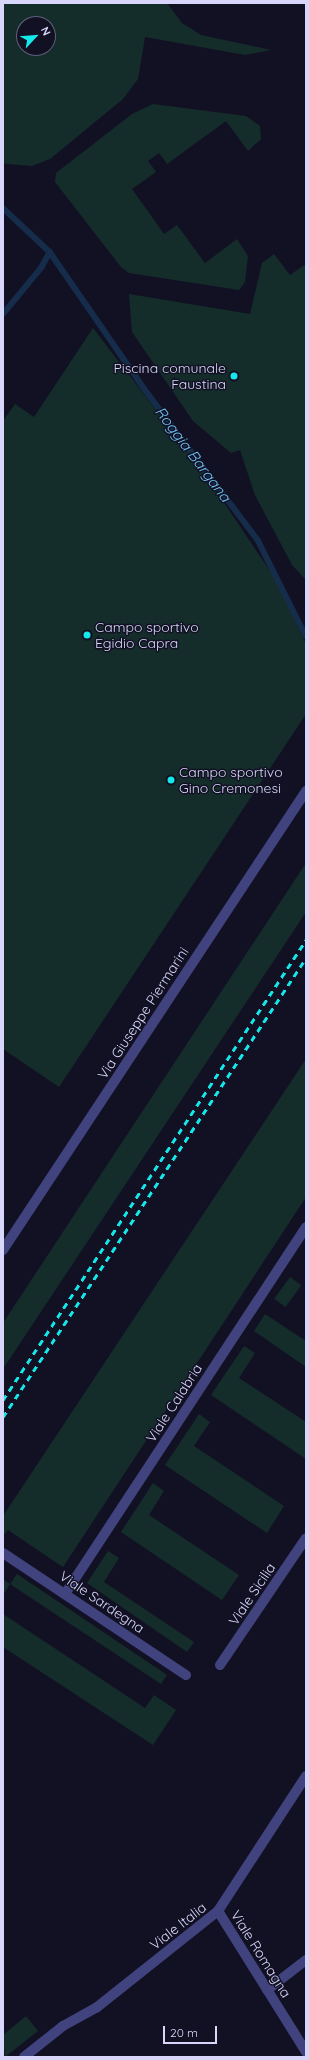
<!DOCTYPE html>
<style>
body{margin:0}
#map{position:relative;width:309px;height:2060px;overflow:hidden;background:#121124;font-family:Quicksand,sans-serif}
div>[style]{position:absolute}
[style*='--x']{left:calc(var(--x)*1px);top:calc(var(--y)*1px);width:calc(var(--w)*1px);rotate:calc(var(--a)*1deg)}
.green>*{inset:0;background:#142d2a;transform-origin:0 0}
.stream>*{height:5.5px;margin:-2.75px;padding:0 2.75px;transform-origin:2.75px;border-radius:2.75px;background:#152d4a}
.minor>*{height:10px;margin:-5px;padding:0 5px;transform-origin:5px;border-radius:5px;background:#40437e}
.rail>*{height:3px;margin-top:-1.5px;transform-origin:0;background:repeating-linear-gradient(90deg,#15e8ea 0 6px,transparent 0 11px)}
.dots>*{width:11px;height:11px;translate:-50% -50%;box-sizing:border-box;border:2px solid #121124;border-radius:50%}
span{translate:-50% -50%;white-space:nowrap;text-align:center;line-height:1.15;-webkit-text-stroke:3px #121124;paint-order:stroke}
.poi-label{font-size:14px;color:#d8d7fb}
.right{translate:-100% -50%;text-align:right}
.left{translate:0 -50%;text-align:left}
.street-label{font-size:14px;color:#d8d7fb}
.water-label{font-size:15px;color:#6ec1f2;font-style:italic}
.frame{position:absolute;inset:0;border:4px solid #d8d7fb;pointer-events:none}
.north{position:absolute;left:16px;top:16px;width:40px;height:40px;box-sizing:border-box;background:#121124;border:1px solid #61607a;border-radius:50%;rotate:64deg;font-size:11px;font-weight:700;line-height:16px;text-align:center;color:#d8d7fb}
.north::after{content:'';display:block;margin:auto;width:14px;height:18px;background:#15e8ea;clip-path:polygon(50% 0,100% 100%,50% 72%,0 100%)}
.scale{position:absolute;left:163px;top:2026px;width:54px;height:18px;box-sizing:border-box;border:2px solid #d8d7fb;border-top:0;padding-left:5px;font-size:12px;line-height:14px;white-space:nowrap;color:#d8d7fb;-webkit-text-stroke:3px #121124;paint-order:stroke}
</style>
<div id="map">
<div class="green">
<i style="clip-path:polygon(evenodd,3px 3px,167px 3px,182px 23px,201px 35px,271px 50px,245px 55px,145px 37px,138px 79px,123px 99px,50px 159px,32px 166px,7px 164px,3px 163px,3px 3px,24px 24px,48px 24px,48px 48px,24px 48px,24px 24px)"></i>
<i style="clip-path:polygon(153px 104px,246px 116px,260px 126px,261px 139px,248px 151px,226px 121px,167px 164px,159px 153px,148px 161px,156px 172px,132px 189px,164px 234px,177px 225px,205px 263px,237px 239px,248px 256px,245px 282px,239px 290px,129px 273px,121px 267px,55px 182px,56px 173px,132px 114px)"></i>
<i style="clip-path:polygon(274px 254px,290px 275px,306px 264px,306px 580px,292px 565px,255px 495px,240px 450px,231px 453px,193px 421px,132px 332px,129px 294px,250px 314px,262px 263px)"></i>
<i style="clip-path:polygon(93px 328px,202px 470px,276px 580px,306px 644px,306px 714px,59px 1087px,3px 1049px,3px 421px,15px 404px,34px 417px)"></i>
<i style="clip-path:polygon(306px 863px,306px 912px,3px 1369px,3px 1323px)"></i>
<i style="clip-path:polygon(306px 1059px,306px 1197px,63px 1567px,8px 1530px,3px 1536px,3px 1516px)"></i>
<i style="left:290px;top:1277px;width:14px;height:27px;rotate:36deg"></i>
<i style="clip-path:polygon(265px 1314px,306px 1341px,306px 1367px,254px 1331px)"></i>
<i style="clip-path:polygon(244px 1346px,255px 1353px,239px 1378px,306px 1422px,306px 1459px,211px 1395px)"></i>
<i style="clip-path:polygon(199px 1414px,210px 1422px,194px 1446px,284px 1506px,267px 1533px,165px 1465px)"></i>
<i style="clip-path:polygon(153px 1483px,164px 1491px,149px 1515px,239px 1575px,222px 1600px,121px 1532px)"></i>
<i style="clip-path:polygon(108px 1551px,119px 1558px,104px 1582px,194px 1642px,187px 1652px,87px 1583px)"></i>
<i style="clip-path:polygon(17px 1574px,167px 1675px,161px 1684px,10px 1584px,3px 1595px,3px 1579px,10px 1584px)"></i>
<i style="clip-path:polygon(3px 1614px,145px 1708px,154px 1695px,176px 1710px,153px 1745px,3px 1647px)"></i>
<i style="clip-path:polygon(26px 2016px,38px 2031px,5px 2057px,3px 2035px)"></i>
</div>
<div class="stream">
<i style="--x:3;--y:208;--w:64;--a:43.1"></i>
<i style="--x:50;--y:252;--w:164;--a:55.4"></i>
<i style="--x:143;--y:387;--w:191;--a:53.1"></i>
<i style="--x:258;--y:540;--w:107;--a:63.4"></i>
<i style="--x:3;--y:314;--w:60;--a:-50.4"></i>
<i style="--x:41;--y:268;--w:18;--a:-61"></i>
</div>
<div class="minor">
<i style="--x:3;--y:1250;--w:550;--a:-56.57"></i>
<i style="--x:3;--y:1553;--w:220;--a:33.7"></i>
<i style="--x:65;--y:1594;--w:439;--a:-56.7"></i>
<i style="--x:220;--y:1665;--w:153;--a:-55.9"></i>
<i style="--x:218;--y:1911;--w:166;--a:58"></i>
<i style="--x:267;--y:1990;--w:49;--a:-37.6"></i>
<i style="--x:24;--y:2057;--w:50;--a:-38.5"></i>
<i style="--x:63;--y:2026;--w:38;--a:-29"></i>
<i style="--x:96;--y:2008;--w:156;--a:-38.5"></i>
<i style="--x:218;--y:1911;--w:161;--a:-56.9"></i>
</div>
<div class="rail">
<i style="--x:3;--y:1400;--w:551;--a:-56.63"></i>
<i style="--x:3;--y:1417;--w:550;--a:-56.57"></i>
</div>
<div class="dots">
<i style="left:234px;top:376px;background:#15e8ea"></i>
<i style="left:87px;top:635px;background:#15e8ea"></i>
<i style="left:171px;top:780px;background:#15e8ea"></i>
</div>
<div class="poi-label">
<span class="right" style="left:226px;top:376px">Piscina comunale<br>Faustina</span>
<span class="left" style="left:95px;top:635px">Campo sportivo<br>Egidio Capra</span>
<span class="left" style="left:179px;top:780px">Campo sportivo<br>Gino Cremonesi</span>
</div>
<div class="street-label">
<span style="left:143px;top:1013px;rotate:-57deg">Via Giuseppe Piermarini</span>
<span style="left:174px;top:1403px;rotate:-57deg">Viale Calabria</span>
<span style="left:252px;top:1594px;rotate:-56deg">Viale Sicilia</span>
<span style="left:102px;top:1602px;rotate:34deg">Viale Sardegna</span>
<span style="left:178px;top:1926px;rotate:-38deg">Viale Italia</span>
<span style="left:261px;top:1954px;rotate:58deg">Viale Romagna</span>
</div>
<div class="water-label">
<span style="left:193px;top:454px;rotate:53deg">Roggia Bargana</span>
</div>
<div class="frame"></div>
<div class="north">N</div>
<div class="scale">20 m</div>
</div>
